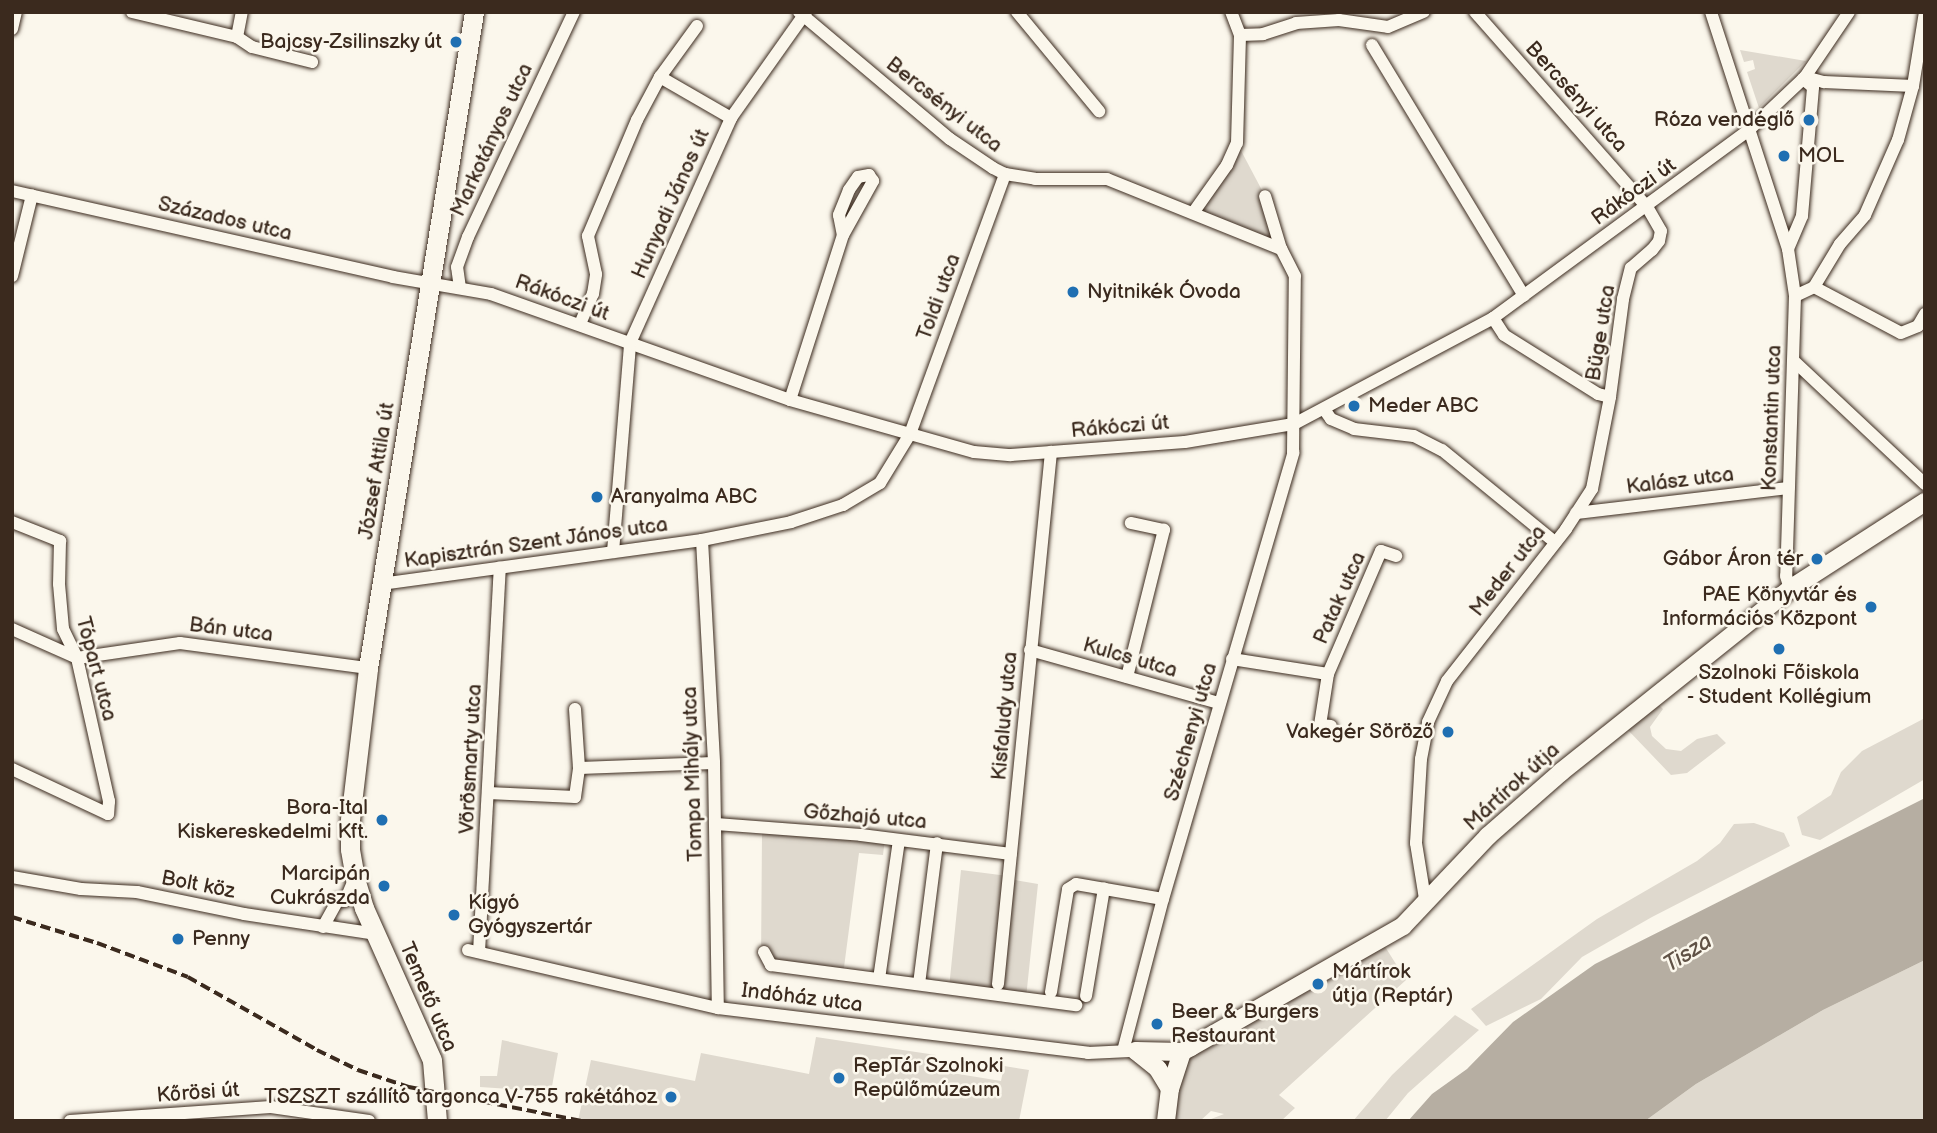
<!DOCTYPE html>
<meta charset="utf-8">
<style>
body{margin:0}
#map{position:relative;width:1937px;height:1133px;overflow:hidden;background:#fbf7ec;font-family:"Balsamiq Sans",sans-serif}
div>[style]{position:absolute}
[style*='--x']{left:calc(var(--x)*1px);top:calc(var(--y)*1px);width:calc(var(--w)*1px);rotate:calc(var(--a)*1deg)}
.green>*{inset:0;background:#dfd9ce}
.water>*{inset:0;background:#b6aea2}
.roads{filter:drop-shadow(0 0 2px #3b2a1e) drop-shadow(0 0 2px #3b2a1e)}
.street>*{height:12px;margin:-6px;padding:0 6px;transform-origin:6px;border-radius:6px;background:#fbf7ec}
.secondary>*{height:18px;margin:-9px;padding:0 9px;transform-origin:9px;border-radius:9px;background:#fbf7ec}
.primary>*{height:19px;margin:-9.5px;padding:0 9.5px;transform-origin:9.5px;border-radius:9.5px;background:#fbf7ec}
.rail>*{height:3.5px;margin-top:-1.75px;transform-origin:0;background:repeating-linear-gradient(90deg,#3b2a1e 0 10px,transparent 0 15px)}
.dots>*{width:19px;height:19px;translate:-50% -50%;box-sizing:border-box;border:4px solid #fbf7ec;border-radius:50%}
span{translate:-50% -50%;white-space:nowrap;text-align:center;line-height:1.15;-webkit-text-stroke:5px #fbf7ec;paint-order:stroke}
.poi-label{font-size:21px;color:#3b2a1e}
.right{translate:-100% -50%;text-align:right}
.left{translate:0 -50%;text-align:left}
.street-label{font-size:21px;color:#3b2a1e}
.water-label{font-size:23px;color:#605246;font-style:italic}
.frame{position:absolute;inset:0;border:14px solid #3b2a1e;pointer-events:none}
</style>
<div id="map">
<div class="green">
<i style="clip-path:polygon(1740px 50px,1806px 61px,1759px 108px,1747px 72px,1755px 69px,1753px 60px,1744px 62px)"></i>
<i style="clip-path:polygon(1237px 143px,1265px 196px,1281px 249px,1193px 213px)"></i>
<i style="clip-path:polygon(1656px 702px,1663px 709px,1650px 727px,1652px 736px,1666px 749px,1681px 751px,1697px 739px,1717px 734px,1726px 743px,1687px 773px,1671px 775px,1626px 728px)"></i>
<i style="clip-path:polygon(1925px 718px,1925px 779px,1820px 840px,1802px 835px,1797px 817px,1831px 795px,1841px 772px,1862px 751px)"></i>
<i style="clip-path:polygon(1754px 823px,1784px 833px,1790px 846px,1652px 917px,1582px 957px,1541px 999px,1486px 1026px,1471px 1009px,1597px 919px,1697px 861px,1720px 843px,1734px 824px)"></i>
<i style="clip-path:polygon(762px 833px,885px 838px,883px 855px,859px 853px,843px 975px,761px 960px)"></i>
<i style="clip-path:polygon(961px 870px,1008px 876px,1009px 879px,1038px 884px,1026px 998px,949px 988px)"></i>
<i style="clip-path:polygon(1384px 945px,1406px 980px,1279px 1095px,1295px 1108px,1281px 1121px,1206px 1121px,1224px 1114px,1211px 1111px,1200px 1121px,1166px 1121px,1182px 1052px)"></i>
<i style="clip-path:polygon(1925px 960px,1925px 1121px,1645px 1121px,1696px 1084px,1823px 1010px)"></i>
<i style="clip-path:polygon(1455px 1015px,1479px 1030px,1408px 1093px,1385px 1121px,1353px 1121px,1392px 1075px)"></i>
<i style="clip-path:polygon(816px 1037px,936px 1055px,934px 1070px,1001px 1081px,1004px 1066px,1029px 1070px,1019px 1121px,578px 1121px,591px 1060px,695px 1081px,701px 1053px,809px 1074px)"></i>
<i style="clip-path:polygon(502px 1040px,558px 1053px,551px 1092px,480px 1087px,480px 1076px,497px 1076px)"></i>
</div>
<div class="water">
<i style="clip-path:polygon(1925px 798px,1925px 960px,1823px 1010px,1696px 1084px,1645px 1121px,1408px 1121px,1432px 1094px,1467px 1069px,1513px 1022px,1595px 964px)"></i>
</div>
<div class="roads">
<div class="street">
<i style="--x:132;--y:12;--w:108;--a:13.4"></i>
<i style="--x:237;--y:37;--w:18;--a:34"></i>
<i style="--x:252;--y:47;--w:62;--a:14"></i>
<i style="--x:799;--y:12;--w:197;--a:40.1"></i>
<i style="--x:950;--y:139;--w:52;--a:34"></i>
<i style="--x:993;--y:168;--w:13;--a:27"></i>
<i style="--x:1005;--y:174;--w:30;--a:9"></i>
<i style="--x:1035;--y:179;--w:72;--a:0"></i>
<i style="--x:1107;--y:179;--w:188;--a:21.9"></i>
<i style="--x:1017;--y:12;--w:129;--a:50.4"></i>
<i style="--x:1711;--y:12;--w:249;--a:72"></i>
<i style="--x:1788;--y:249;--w:48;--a:81.5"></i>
<i style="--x:1795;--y:296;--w:280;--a:91.8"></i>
<i style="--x:1786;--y:576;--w:14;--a:73"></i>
<i style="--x:12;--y:29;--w:17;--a:-77"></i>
<i style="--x:1240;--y:35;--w:23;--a:-2"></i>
<i style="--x:1263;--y:34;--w:35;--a:-18"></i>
<i style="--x:1296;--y:23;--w:43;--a:-4"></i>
<i style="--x:1339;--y:20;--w:49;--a:8.1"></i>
<i style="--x:1388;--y:27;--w:39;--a:-23"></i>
<i style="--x:237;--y:37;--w:25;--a:-79"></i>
<i style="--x:1372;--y:45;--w:293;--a:58.8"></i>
<i style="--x:660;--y:77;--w:82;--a:30"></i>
<i style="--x:1805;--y:77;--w:20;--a:15"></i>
<i style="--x:1824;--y:82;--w:89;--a:2.6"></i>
<i style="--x:12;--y:191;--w:391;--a:12.7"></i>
<i style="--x:393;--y:277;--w:99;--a:9.8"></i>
<i style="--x:491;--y:294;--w:317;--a:19.5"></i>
<i style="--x:790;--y:400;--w:191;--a:15.8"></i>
<i style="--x:974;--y:452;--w:37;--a:5"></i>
<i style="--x:1011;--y:455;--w:174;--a:-4.3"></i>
<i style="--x:1185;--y:442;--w:110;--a:-9.4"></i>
<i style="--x:1294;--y:424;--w:225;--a:-28"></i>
<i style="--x:1493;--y:318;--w:319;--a:-36.3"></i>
<i style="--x:1750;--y:129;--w:76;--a:-43.4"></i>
<i style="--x:1805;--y:77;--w:78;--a:-55.9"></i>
<i style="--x:1193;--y:213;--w:59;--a:-54.7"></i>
<i style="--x:1227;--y:165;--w:24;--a:-66"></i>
<i style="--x:1237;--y:143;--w:108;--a:-88.4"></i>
<i style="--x:1240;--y:35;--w:25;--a:-111"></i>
<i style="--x:1788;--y:249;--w:36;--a:-67"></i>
<i style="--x:1802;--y:216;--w:129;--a:-85.1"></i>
<i style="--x:1813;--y:87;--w:13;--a:-141"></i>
<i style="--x:12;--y:276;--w:83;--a:-76.1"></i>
<i style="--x:1814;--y:287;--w:98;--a:27.9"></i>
<i style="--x:1901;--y:333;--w:18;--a:-22"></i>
<i style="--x:1918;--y:326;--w:14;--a:-60"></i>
<i style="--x:460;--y:288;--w:21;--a:-98"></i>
<i style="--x:457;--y:267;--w:32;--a:-70"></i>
<i style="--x:468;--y:237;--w:249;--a:-64.8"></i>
<i style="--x:1795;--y:296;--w:21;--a:-25"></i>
<i style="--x:1814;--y:287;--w:50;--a:-58.8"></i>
<i style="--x:1840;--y:244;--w:38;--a:-49"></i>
<i style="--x:1865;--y:215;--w:82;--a:-66.3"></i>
<i style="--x:1898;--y:140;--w:56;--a:-74.5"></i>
<i style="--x:1913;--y:86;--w:75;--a:-80.8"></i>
<i style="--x:1493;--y:318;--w:20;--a:57"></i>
<i style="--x:1504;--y:335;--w:111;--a:32.1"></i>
<i style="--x:1598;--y:394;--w:12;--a:14"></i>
<i style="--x:580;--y:324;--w:33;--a:-67"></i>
<i style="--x:593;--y:294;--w:20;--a:-81"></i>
<i style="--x:596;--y:274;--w:39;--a:-102"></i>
<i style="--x:588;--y:236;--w:126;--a:-67.1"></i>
<i style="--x:637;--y:120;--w:49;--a:-61.9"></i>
<i style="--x:660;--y:77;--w:63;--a:-54"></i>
<i style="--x:1795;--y:362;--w:178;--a:43.2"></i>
<i style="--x:790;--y:400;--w:173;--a:-72.2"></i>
<i style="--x:843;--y:235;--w:62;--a:-60.9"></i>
<i style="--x:873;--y:181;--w:7;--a:-124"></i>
<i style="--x:869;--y:175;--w:11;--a:170"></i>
<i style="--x:858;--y:177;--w:16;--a:125"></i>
<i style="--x:849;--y:190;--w:27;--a:112"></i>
<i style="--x:839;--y:215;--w:20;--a:79"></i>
<i style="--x:1324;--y:409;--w:12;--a:55"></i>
<i style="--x:1331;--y:419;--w:25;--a:23"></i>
<i style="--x:1354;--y:429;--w:60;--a:6.7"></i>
<i style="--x:1414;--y:436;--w:31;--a:27"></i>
<i style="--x:1442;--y:450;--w:146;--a:39.2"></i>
<i style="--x:1576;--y:513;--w:214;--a:-6.7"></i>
<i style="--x:12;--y:522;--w:52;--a:21.6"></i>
<i style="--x:60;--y:541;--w:43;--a:91.3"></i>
<i style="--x:59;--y:584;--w:45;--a:84.9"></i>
<i style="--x:63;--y:629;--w:32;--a:64"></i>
<i style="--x:77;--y:658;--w:147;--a:77.4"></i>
<i style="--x:109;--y:801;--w:13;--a:94"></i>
<i style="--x:108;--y:814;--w:106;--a:-154.9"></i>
<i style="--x:702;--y:540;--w:223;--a:86.9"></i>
<i style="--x:714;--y:763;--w:245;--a:89.1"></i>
<i style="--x:613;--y:552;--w:210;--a:-85.3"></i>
<i style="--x:630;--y:343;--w:247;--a:-65.8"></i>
<i style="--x:731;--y:118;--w:130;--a:-54.7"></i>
<i style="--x:381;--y:584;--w:324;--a:-7.8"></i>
<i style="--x:702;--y:540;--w:91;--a:-11.4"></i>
<i style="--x:791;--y:522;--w:55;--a:-18.1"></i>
<i style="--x:843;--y:505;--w:43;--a:-30.7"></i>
<i style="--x:880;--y:483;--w:57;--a:-58.5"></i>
<i style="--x:910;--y:434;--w:277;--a:-69.9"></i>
<i style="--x:12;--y:629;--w:71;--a:24"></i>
<i style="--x:77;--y:658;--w:104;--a:-8.3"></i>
<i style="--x:180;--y:643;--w:190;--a:7.6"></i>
<i style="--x:1030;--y:650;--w:196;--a:15.7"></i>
<i style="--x:1232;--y:659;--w:97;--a:8.9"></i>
<i style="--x:1127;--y:677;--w:152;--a:-75.9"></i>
<i style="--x:1164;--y:530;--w:34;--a:-168"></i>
<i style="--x:575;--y:709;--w:59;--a:86.1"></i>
<i style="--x:1331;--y:726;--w:11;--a:-175"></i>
<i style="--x:1320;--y:725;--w:52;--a:-81.1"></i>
<i style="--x:1328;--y:674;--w:134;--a:-66.7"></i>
<i style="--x:1381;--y:551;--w:16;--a:18"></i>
<i style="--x:488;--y:793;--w:87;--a:2.6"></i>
<i style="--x:575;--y:797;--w:29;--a:-82"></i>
<i style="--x:579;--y:768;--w:135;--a:-2.1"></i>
<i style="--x:716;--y:824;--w:145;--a:4.3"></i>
<i style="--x:861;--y:835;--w:151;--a:7.2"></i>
<i style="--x:12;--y:877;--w:70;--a:9.9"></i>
<i style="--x:81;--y:889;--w:56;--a:3.1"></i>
<i style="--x:137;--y:892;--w:109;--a:11.6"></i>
<i style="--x:244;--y:914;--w:134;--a:8.6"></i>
<i style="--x:1426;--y:905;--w:63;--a:-99.2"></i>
<i style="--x:1416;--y:843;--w:84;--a:-86.6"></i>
<i style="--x:1421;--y:759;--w:38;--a:-79"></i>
<i style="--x:1428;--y:722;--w:45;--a:-65.1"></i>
<i style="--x:1447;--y:681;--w:193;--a:-51.9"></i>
<i style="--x:1566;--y:529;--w:48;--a:-57"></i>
<i style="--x:1592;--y:489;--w:94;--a:-78.9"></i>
<i style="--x:1610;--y:397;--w:99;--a:-82.4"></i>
<i style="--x:1623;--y:299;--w:32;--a:-76"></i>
<i style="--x:1631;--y:268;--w:28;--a:-41"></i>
<i style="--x:1652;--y:250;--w:11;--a:-52"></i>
<i style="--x:1659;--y:241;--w:10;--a:-79"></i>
<i style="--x:1661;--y:231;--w:28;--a:-120"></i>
<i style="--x:1647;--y:207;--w:260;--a:-131.4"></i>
<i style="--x:323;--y:927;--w:31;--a:-61"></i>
<i style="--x:338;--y:900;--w:7;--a:8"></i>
<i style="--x:345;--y:901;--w:25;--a:-67"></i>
<i style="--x:468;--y:950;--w:257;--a:13.1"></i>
<i style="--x:718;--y:1008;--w:373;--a:6.9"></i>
<i style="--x:1088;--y:1053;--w:42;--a:-2.7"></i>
<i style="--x:479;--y:952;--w:385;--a:-86.9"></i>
<i style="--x:764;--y:952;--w:15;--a:62"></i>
<i style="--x:771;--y:965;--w:308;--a:7.5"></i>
<i style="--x:879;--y:979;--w:140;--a:-81.8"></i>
<i style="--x:919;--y:984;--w:142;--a:-82.7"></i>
<i style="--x:998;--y:984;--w:535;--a:-84.31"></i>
<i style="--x:1051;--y:992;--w:104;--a:-80.6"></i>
<i style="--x:1068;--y:889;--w:9;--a:-32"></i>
<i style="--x:1076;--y:884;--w:88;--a:9.8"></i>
<i style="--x:1086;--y:996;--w:109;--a:-80.5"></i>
<i style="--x:1123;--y:1051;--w:157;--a:-75.3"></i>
<i style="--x:1163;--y:899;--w:465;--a:-73.7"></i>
<i style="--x:1293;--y:453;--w:177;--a:-89.4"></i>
<i style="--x:1295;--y:276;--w:30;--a:-117"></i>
<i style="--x:1281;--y:249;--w:55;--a:-106.8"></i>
<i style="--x:70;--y:1121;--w:201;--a:-4"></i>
<i style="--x:271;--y:1107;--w:99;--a:8.1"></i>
</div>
<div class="secondary">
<i style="--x:1136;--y:1051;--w:46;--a:1.2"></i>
<i style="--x:1182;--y:1052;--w:10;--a:-29"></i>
<i style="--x:1191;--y:1047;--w:244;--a:-29.7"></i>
<i style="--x:1403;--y:926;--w:124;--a:-46.6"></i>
<i style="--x:1488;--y:836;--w:97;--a:-41.2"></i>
<i style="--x:1561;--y:772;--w:293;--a:-38.6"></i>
<i style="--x:1790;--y:589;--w:161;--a:-32.8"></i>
<i style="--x:1136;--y:1051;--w:28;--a:39"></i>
<i style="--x:1158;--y:1069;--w:23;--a:59"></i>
<i style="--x:1166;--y:1121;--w:32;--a:-83"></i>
<i style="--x:1170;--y:1089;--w:39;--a:-72"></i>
</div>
<div class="primary">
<i style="--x:437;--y:1121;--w:61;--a:-94.7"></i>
<i style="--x:432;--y:1060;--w:167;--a:-114.1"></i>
<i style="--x:364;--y:908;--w:31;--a:-107"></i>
<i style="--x:355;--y:878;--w:29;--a:-100"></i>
<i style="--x:350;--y:849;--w:29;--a:-90"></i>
<i style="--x:350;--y:820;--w:153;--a:-83.2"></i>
<i style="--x:368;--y:668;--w:665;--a:-80.82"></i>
</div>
</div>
<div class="rail">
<i style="--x:12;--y:917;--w:89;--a:17"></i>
<i style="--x:97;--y:943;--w:97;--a:20.5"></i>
<i style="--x:188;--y:977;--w:148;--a:29.5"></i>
<i style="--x:317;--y:1050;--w:46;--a:26"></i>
<i style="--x:358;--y:1070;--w:54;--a:18.4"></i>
<i style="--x:409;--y:1087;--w:176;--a:11.1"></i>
</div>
<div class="dots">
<i style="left:456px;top:42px;background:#1f6fb2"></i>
<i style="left:1809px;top:120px;background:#1f6fb2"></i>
<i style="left:1784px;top:156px;background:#1f6fb2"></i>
<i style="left:1073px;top:292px;background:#1f6fb2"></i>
<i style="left:1354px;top:406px;background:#1f6fb2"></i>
<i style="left:597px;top:497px;background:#1f6fb2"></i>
<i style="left:1817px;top:559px;background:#1f6fb2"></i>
<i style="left:1871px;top:607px;background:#1f6fb2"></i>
<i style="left:1779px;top:649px;background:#1f6fb2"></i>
<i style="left:1448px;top:732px;background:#1f6fb2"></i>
<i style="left:382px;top:820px;background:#1f6fb2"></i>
<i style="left:384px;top:886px;background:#1f6fb2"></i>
<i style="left:454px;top:915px;background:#1f6fb2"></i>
<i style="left:178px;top:939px;background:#1f6fb2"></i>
<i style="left:1318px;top:984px;background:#1f6fb2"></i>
<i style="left:1157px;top:1024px;background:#1f6fb2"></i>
<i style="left:839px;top:1078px;background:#1f6fb2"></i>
<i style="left:671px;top:1097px;background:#1f6fb2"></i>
</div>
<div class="poi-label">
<span class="right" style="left:442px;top:42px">Bajcsy-Zsilinszky út</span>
<span class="right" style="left:1795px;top:120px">Róza vendéglő</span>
<span class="left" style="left:1798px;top:156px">MOL</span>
<span class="left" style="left:1087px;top:292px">Nyitnikék Óvoda</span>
<span class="left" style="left:1368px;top:406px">Meder ABC</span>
<span class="left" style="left:611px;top:497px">Aranyalma ABC</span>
<span class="right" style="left:1803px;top:559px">Gábor Áron tér</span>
<span class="right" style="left:1857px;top:607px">PAE Könyvtár és<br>Információs Központ</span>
<span style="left:1779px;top:685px">Szolnoki Főiskola<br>- Student Kollégium</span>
<span class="right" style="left:1434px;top:732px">Vakegér Söröző</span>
<span class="right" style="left:368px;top:820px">Bora-Ital<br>Kiskereskedelmi Kft.</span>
<span class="right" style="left:370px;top:886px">Marcipán<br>Cukrászda</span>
<span class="left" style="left:468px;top:915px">Kígyó<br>Gyógyszertár</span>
<span class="left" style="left:192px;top:939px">Penny</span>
<span class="left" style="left:1332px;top:984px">Mártírok<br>útja (Reptár)</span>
<span class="left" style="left:1171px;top:1024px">Beer &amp; Burgers<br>Restaurant</span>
<span class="left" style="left:853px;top:1078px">RepTár Szolnoki<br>Repülőmúzeum</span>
<span class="right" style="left:657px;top:1097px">TSZSZT szállító targonca V-755 rakétához</span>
</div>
<div class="street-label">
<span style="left:1576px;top:97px;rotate:48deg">Bercsényi utca</span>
<span style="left:944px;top:105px;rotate:38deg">Bercsényi utca</span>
<span style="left:492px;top:140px;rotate:-65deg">Markotányos utca</span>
<span style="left:1634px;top:192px;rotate:-36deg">Rákóczi út</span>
<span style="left:671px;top:204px;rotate:-66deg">Hunyadi János út</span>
<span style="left:225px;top:219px;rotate:13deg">Százados utca</span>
<span style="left:939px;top:297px;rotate:-70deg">Toldi utca</span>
<span style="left:562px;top:298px;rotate:20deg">Rákóczi út</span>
<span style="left:1601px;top:333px;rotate:-81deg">Büge utca</span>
<span style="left:1772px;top:418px;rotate:-88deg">Konstantin utca</span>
<span style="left:1120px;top:427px;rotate:-5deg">Rákóczi út</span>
<span style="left:377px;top:471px;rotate:-81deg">József Attila út</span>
<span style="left:1680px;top:481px;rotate:-7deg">Kalász utca</span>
<span style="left:536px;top:543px;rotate:-8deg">Kapisztrán Szent János utca</span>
<span style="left:1508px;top:571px;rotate:-52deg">Meder utca</span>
<span style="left:1340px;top:598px;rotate:-66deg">Patak utca</span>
<span style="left:231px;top:630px;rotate:7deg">Bán utca</span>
<span style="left:1130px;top:658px;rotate:16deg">Kulcs utca</span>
<span style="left:96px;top:669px;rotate:75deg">Tópart utca</span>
<span style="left:1005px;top:716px;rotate:-85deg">Kisfaludy utca</span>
<span style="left:1191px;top:732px;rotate:-74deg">Széchenyi utca</span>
<span style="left:471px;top:759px;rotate:-87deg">Vörösmarty utca</span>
<span style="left:693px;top:774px;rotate:-92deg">Tompa Mihály utca</span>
<span style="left:1512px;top:787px;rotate:-42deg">Mártírok útja</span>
<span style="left:865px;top:817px;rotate:5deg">Gőzhajó utca</span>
<span style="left:198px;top:885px;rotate:11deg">Bolt köz</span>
<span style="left:428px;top:997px;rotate:67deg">Temető utca</span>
<span style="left:802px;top:998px;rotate:7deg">Indóház utca</span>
<span style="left:198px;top:1093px;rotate:-4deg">Kőrösi út</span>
</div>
<div class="water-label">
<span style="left:1688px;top:953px;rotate:-32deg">Tisza</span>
</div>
<div class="frame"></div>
</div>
